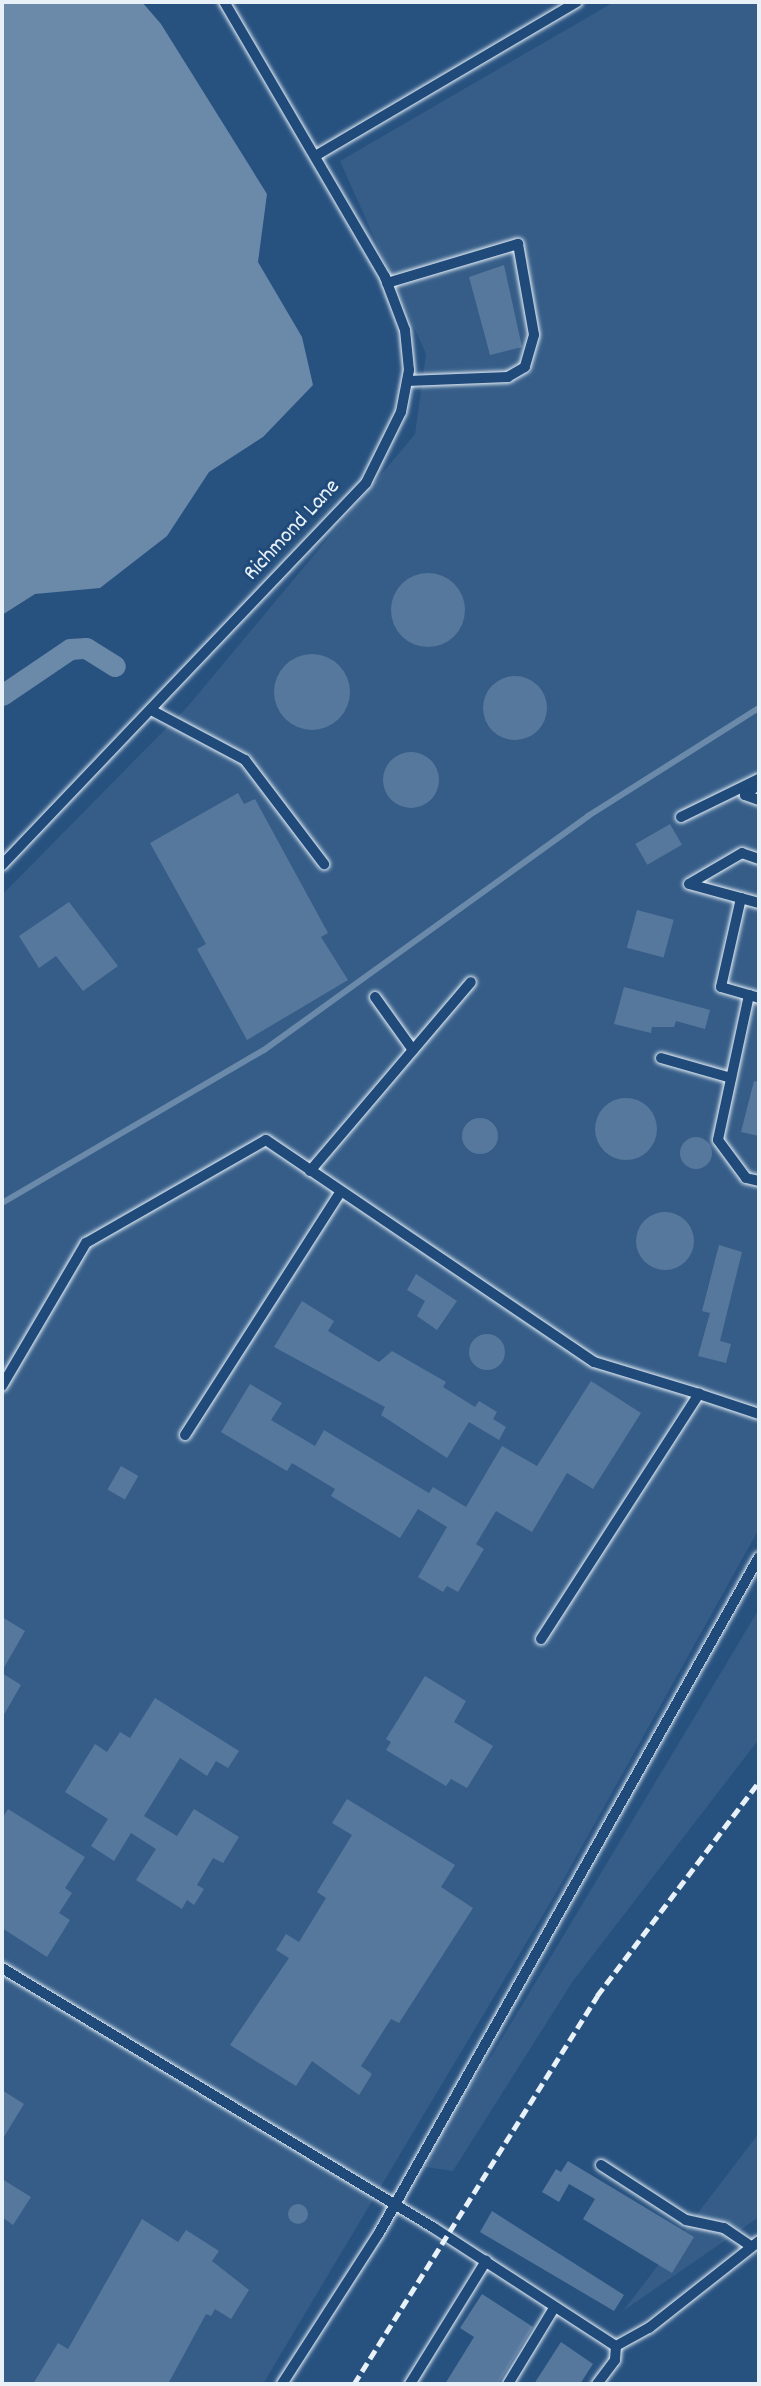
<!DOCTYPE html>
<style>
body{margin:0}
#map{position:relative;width:761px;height:2386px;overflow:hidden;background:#27517f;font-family:Dekko,sans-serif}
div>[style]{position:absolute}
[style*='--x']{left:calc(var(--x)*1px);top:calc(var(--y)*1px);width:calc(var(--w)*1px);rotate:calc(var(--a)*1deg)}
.built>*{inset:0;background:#355d88}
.water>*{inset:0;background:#6b8aaa}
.stream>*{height:6px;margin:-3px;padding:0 3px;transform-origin:3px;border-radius:3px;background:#6b8aaa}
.canal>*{height:21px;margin:-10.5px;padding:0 10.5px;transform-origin:10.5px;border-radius:10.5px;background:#6b8aaa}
.building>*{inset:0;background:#57789d;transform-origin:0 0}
.round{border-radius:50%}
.roads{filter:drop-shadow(0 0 2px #e8f1f8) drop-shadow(0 0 2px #e8f1f8)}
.service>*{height:10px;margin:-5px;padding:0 5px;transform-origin:5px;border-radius:5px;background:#1f4a7a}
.rail>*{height:5px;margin-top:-2.5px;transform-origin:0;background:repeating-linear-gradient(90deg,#e8f1f8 0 10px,transparent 0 15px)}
span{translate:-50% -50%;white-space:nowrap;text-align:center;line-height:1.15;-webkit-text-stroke:6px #1f4a7a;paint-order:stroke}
.street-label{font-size:23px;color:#e8f1f8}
.frame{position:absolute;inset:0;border:4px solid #e8f1f8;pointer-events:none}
</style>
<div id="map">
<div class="built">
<i style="clip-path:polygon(614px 2px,759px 2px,759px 1529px,556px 1893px,263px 2384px,2px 2384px,2px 895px,188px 706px,415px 434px,426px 354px,340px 161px)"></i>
<i style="clip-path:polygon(759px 1609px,759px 1739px,573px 1981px,453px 2171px,425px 2167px,423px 2150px,492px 2055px)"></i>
<i style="clip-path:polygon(759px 2133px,759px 2217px,623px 2311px)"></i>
</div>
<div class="water">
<i style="clip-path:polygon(2px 2px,142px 2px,161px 24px,267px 194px,258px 262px,302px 337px,313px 385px,263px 437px,209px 472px,167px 536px,100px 588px,35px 594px,2px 615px)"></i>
</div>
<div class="stream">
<i style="--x:2;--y:1203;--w:303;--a:-30.3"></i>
<i style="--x:264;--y:1050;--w:400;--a:-35.8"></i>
<i style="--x:588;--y:816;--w:202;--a:-32.3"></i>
</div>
<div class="canal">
<i style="--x:2;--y:695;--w:82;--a:-34.1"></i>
<i style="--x:70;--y:649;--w:16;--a:-4"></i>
<i style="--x:86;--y:648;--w:34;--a:32"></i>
</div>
<div class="building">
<i style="clip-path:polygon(504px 265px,522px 347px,490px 355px,469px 277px)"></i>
<i class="round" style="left:391px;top:573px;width:74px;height:74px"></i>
<i class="round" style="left:274px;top:654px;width:76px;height:76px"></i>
<i class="round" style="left:483px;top:676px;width:64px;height:64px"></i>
<i class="round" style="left:383px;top:752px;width:56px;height:56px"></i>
<i style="clip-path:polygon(238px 793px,244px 804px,255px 799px,328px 933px,321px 937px,348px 980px,247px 1040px,197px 949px,206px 944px,150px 843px)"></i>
<i style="left:670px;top:824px;width:24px;height:40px;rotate:60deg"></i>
<i style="clip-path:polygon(69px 902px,118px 966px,83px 991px,56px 956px,39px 968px,19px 936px)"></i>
<i style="left:637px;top:910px;width:38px;height:39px;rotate:15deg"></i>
<i style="clip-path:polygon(624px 987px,710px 1010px,705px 1029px,676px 1021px,674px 1027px,652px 1027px,651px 1033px,614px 1024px)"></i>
<i style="clip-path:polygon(754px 1081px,759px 1082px,759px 1136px,741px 1132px)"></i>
<i class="round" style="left:595px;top:1098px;width:62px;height:62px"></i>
<i class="round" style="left:462px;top:1118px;width:36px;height:36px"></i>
<i class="round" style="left:680px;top:1137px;width:32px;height:32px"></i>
<i class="round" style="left:636px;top:1212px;width:58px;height:58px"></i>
<i style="clip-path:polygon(719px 1245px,742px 1252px,720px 1341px,731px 1344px,726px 1363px,698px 1356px,710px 1313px,702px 1311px)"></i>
<i style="clip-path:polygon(416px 1274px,457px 1301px,437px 1330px,417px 1316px,425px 1301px,407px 1290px)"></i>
<i style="clip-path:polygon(302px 1301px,334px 1321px,328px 1331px,379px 1362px,392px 1351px,446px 1382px,443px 1387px,475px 1407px,479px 1401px,497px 1412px,493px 1419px,506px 1427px,499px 1440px,469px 1422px,447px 1458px,381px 1415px,385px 1407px,274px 1347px)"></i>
<i class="round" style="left:469px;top:1334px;width:36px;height:36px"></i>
<i style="clip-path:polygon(591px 1381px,641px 1413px,593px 1489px,567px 1473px,532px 1532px,496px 1511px,476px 1544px,484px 1549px,458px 1592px,447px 1586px,443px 1592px,418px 1577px,447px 1527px,418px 1509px,400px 1538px,331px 1496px,335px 1489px,292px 1463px,287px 1471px,221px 1432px,250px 1384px,282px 1403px,271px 1420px,315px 1446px,324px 1430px,429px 1493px,433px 1487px,466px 1507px,502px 1446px,537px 1466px)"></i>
<i style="left:121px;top:1466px;width:20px;height:27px;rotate:30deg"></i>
<i style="clip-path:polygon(2px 1617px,25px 1631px,2px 1671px)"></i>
<i style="clip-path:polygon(2px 1673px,21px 1685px,2px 1718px)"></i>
<i style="clip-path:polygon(425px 1676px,466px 1701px,454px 1722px,493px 1746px,467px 1788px,451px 1779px,446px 1786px,386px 1750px,391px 1742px,386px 1739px)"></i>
<i style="clip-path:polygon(155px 1698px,239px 1751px,228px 1768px,216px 1761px,207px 1776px,180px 1758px,144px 1816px,177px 1836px,194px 1809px,239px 1837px,223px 1863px,213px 1858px,197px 1885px,204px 1889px,194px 1905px,187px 1900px,182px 1909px,136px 1880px,156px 1849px,131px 1833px,114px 1861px,91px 1846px,108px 1819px,65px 1792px,95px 1744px,107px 1752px,120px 1732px,130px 1738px)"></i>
<i style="clip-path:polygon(347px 1799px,455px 1865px,441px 1887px,473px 1908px,399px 2023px,391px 2019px,361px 2066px,372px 2074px,359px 2095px,312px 2061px,296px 2086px,230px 2045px,289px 1958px,276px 1950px,286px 1934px,299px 1942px,326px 1898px,317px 1892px,352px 1835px,332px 1823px)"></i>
<i style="clip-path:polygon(8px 1809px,85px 1857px,65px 1888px,72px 1893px,59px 1913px,70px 1920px,47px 1957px,2px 1928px,2px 1819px)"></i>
<i style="clip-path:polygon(2px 2090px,24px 2104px,2px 2140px)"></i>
<i style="clip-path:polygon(568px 2161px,694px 2237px,672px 2273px,583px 2219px,595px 2199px,569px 2184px,559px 2202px,542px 2192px,556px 2169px,561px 2172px)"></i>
<i style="clip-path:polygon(2px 2179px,31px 2197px,13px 2225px,2px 2217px)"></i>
<i class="round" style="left:288px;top:2204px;width:20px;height:20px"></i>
<i style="clip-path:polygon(492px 2211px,624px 2295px,614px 2311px,480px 2232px)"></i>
<i style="clip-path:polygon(142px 2219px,178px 2242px,186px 2230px,219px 2251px,212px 2261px,249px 2290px,231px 2319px,215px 2309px,211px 2316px,206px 2314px,168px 2384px,33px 2384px,58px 2343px,68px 2349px)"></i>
<i style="clip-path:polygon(482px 2294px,533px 2327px,498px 2384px,445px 2384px,474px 2337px,460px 2328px)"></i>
<i style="clip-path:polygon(561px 2342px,593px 2364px,580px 2384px,534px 2384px)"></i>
</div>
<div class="roads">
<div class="service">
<i style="--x:317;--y:155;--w:302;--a:-30.5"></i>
<i style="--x:387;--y:283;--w:137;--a:-16.6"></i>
<i style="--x:518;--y:244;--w:92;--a:80"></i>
<i style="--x:534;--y:335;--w:33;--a:106"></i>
<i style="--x:525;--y:367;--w:20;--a:150"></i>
<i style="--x:508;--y:377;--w:101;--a:177.7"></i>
<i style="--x:151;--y:710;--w:106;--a:28"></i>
<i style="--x:245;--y:760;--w:131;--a:52.8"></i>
<i style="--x:759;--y:784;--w:18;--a:142"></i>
<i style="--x:745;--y:795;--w:15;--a:20"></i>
<i style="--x:681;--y:817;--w:87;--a:-26"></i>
<i style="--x:759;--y:859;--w:18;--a:-161"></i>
<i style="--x:742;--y:853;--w:61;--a:149.7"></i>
<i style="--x:689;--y:884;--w:73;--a:15.2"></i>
<i style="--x:2;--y:865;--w:528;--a:-46.38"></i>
<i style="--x:366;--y:483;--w:79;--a:-63.8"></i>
<i style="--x:401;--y:412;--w:43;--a:-79.2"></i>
<i style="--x:409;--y:370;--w:40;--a:-95.7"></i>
<i style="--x:405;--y:330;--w:57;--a:-110.7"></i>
<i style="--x:385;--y:277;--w:319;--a:-120.3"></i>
<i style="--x:741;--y:898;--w:91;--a:102.7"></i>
<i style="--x:721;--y:987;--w:40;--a:16"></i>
<i style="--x:749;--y:995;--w:148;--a:102.1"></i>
<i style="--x:718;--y:1140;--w:47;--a:53.6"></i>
<i style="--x:746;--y:1178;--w:13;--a:13"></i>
<i style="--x:375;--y:997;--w:65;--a:54.4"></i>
<i style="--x:661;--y:1058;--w:73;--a:15.9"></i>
<i style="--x:310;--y:1171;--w:248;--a:-49.6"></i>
<i style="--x:2;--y:1386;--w:166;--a:-59.6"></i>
<i style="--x:86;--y:1243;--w:207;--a:-29.8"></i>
<i style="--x:266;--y:1140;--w:396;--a:34.1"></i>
<i style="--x:594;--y:1362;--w:110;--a:16.9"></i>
<i style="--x:185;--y:1435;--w:287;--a:-57.4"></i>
<i style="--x:541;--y:1639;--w:292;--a:-57.2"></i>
<i style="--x:699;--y:1394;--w:63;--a:18.4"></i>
<i style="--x:2;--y:1968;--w:504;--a:31.04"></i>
<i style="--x:434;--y:2228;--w:217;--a:33"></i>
<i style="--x:616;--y:2346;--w:38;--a:-29"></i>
<i style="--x:649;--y:2328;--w:140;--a:-38.3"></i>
<i style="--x:601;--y:2165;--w:101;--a:32.9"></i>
<i style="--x:686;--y:2220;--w:39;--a:12"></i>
<i style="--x:724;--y:2228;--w:32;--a:34"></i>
<i style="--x:282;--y:2384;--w:179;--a:-57.3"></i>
<i style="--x:379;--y:2233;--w:775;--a:-60.66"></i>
<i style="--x:410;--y:2384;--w:145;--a:-58.3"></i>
<i style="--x:508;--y:2384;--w:89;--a:-58.8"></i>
<i style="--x:597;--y:2384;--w:30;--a:-53"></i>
<i style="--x:615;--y:2360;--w:14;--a:-86"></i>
</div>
</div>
<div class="rail">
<i style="--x:354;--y:2384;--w:458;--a:-57.9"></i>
<i style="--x:597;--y:1996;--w:268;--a:-52.9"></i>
</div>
<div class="street-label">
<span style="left:293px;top:531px;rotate:-47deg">Richmond Lane</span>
</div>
<div class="frame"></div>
</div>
